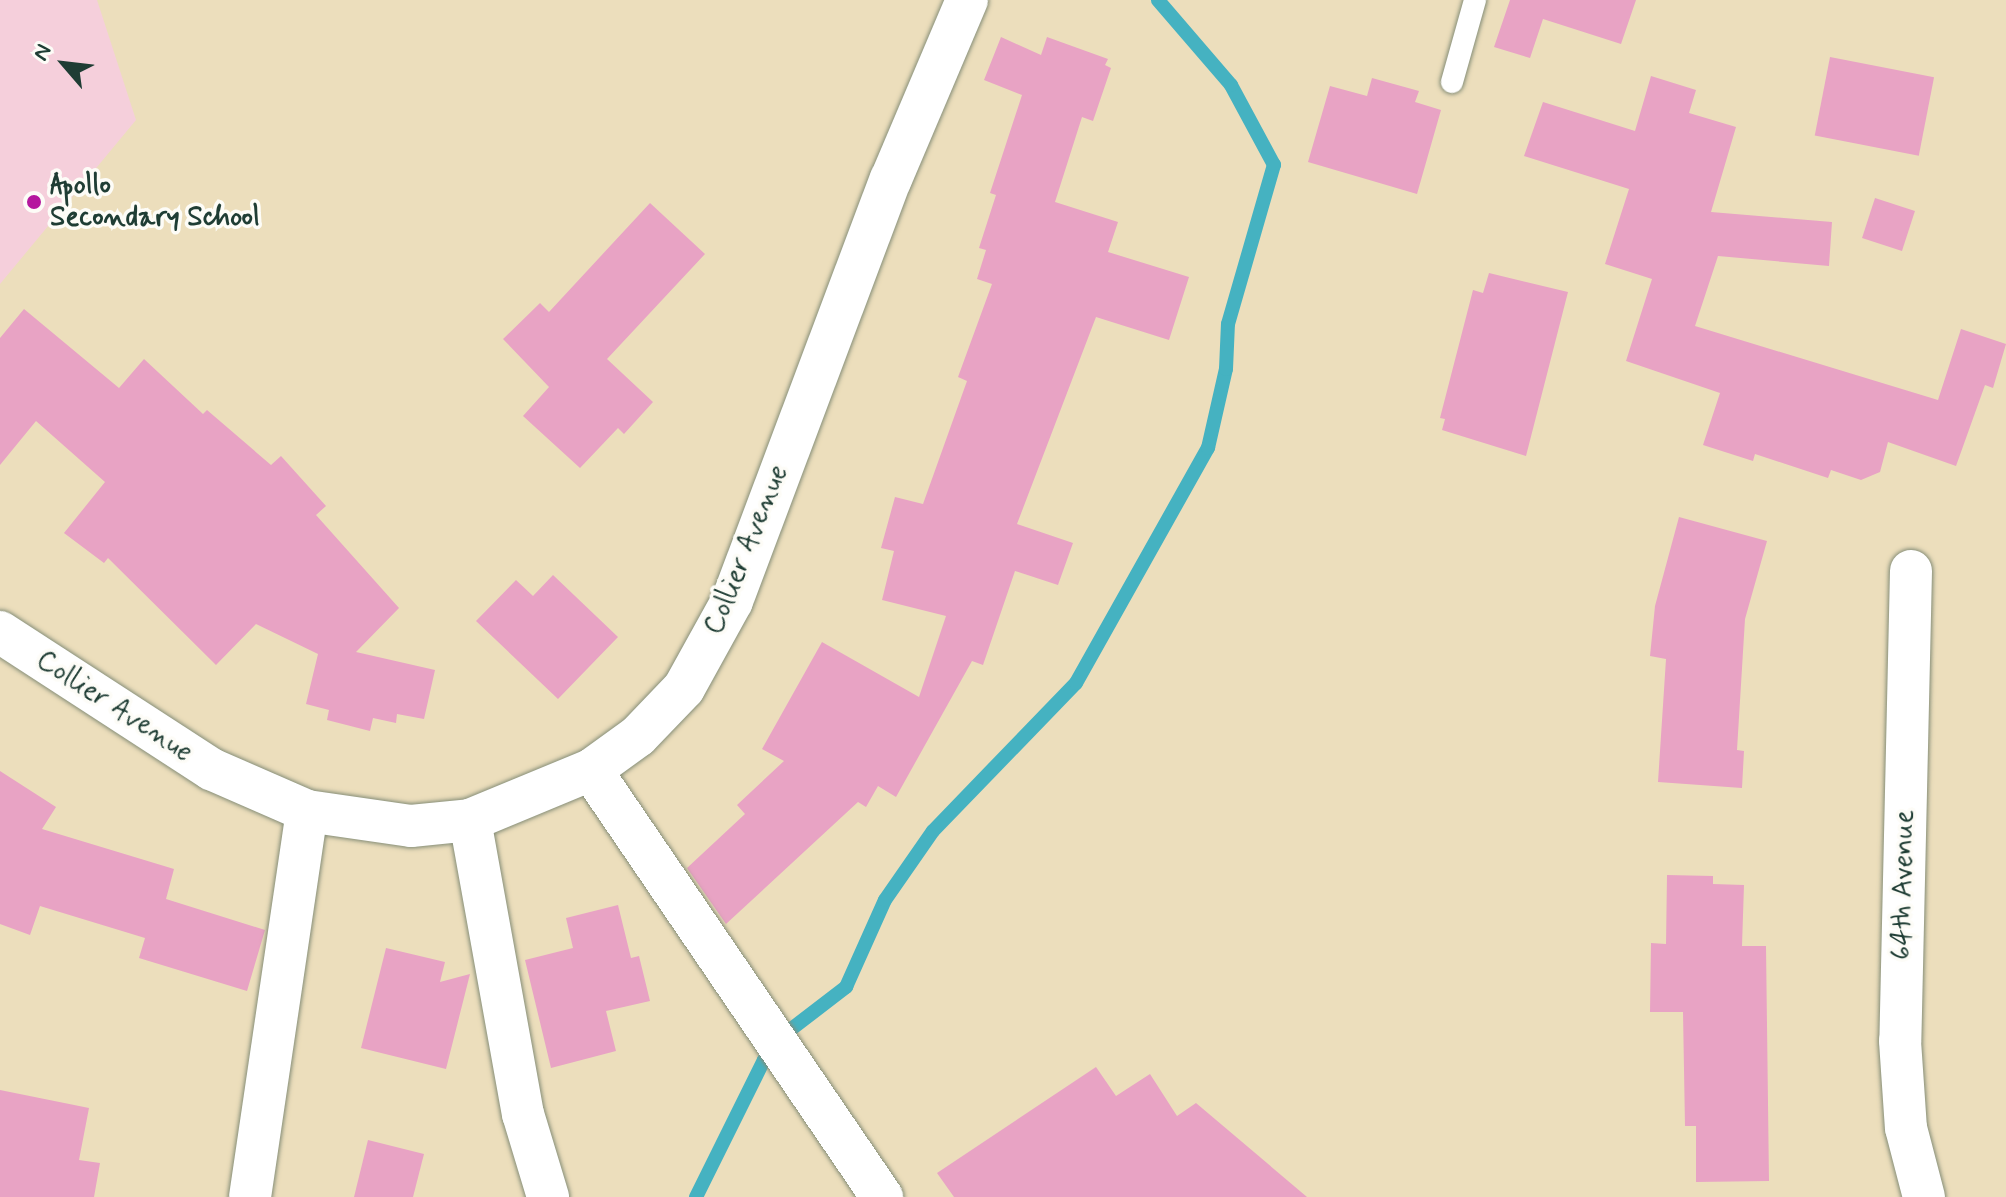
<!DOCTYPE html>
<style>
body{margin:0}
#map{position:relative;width:2006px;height:1197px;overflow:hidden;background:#ecdebc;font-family:Mynerve,sans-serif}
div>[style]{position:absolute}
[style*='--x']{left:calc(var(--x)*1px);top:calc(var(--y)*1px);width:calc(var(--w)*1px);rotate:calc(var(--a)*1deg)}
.built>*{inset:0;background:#f5cfdb}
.stream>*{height:14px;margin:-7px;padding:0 7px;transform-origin:7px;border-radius:7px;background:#45b2c1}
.building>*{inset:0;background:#e8a3c4;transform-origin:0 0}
.roads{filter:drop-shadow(0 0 2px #868e78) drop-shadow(0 0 2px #868e78)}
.lane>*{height:22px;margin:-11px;padding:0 11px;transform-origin:11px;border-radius:11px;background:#fff}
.street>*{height:42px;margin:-21px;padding:0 21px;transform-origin:21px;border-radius:21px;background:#fff}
.dots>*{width:22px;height:22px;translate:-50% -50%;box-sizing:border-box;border:4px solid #fdfcf7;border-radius:50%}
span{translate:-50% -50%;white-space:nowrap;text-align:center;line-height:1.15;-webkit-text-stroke:7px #fdfcf7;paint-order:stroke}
.poi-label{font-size:28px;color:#1f3d34;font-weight:700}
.left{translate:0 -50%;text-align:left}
.street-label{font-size:28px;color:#1f3d34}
.north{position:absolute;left:24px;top:24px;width:80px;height:80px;-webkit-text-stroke:6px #fdfcf7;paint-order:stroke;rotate:298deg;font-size:22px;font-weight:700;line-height:32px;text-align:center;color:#1f3d34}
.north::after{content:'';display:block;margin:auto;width:28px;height:36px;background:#1f3d34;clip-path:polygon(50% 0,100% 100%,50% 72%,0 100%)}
</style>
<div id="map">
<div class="built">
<i style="clip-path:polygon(0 0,97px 0,136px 120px,0 284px)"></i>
</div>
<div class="stream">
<i style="--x:696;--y:1197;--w:153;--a:-63.6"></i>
<i style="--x:764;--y:1060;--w:40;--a:-49"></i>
<i style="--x:790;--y:1030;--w:71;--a:-37.5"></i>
<i style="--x:846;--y:987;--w:95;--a:-65.9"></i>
<i style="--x:885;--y:900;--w:84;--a:-55.2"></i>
<i style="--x:933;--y:831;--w:206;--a:-46"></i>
<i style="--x:1076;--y:683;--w:270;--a:-60.7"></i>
<i style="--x:1208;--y:448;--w:81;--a:-77.2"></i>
<i style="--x:1226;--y:369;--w:45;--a:-87.5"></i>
<i style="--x:1228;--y:324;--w:166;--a:-73.9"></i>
<i style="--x:1274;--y:165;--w:91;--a:-118.3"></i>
<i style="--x:1231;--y:85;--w:112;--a:-130.7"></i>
</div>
<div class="building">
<i style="clip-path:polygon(1510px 0,1636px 0,1621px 44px,1543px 19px,1530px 58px,1494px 47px)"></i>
<i style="clip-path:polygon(1001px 37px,1041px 55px,1047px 37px,1108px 59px,1105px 65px,1111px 68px,1093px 121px,1082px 117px,1055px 202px,1118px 222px,1108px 252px,1189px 277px,1169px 340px,1096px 317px,1017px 524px,1073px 543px,1058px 585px,1015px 571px,983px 665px,972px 661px,896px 797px,878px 786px,866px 807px,858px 802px,726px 924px,687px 868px,745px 814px,737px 805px,784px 761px,762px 749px,822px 642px,919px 697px,946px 616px,882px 600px,894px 551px,881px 548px,895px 497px,923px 504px,967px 381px,958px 377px,992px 284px,977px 279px,986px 250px,979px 248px,996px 195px,990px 193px,1022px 95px,984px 80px)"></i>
<i style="left:1830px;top:57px;width:106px;height:80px;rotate:11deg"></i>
<i style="clip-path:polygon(1651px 76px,1696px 90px,1689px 113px,1736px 127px,1711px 212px,1832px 222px,1829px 266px,1718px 256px,1695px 326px,1938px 400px,1961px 329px,2006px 344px,1993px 388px,1985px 385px,1956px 466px,1888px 442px,1880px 472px,1861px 480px,1831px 470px,1828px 478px,1755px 454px,1753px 461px,1703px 445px,1720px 393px,1626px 361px,1652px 279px,1605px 264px,1629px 189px,1524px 156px,1543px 102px,1635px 131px)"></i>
<i style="clip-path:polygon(1372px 78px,1419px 91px,1415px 102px,1441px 110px,1417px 194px,1308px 162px,1330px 86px,1367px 96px)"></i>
<i style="left:1875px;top:198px;width:42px;height:42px;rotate:18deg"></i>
<i style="clip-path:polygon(650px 203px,705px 254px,607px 359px,653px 402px,624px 434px,618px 428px,580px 468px,523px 416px,549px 387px,503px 339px,540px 303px,549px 312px)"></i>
<i style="clip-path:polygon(1489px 273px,1568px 292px,1526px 456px,1442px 430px,1445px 419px,1440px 418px,1473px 290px,1483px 293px)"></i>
<i style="clip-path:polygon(24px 309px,119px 388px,144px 359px,203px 414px,207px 410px,271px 465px,281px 456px,326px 506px,316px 515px,399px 608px,356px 652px,435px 670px,424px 719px,397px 714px,396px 723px,373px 718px,370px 731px,327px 720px,329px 710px,306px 704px,318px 654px,256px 624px,216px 665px,108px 558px,104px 563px,64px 533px,105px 482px,36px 421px,0 465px,0 338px)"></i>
<i style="clip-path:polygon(1679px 517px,1767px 541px,1745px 619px,1737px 750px,1744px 751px,1742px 788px,1658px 782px,1666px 659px,1650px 656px,1655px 606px)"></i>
<i style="clip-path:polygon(553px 575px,618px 637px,558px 699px,476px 621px,516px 580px,533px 596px)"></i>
<i style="clip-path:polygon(0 771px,56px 807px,42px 829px,174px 869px,166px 899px,265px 930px,247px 991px,139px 958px,145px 938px,40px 906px,30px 935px,0 924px)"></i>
<i style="clip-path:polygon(1667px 875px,1713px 876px,1713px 884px,1744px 885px,1742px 946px,1766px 946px,1769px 1181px,1696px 1182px,1696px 1126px,1685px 1126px,1683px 1012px,1650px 1012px,1651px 943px,1666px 944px)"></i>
<i style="clip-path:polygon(618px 905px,631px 958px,639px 956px,650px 1001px,606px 1011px,616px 1051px,551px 1068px,525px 960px,573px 948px,566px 918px)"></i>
<i style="clip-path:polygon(386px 948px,445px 962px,440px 982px,470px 974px,446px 1069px,361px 1048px)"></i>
<i style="clip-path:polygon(1096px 1067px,1116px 1096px,1150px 1074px,1177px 1116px,1196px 1103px,1307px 1197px,954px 1197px,937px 1173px)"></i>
<i style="clip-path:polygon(0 1090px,89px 1108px,79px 1160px,100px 1163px,94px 1197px,0 1197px)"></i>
<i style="clip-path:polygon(368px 1140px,424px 1154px,413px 1197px,354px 1197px)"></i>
</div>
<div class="roads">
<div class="lane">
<i style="--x:1452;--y:82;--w:85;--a:-74.3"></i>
</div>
<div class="street">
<i style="--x:1911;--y:571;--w:470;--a:91.3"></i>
<i style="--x:1900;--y:1041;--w:87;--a:86.1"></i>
<i style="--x:1906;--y:1128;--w:71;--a:75.4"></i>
<i style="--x:0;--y:632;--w:252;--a:33"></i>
<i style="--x:211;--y:769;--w:105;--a:23.6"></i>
<i style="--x:307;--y:811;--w:105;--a:8.2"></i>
<i style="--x:411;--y:826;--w:59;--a:-5.8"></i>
<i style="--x:470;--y:820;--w:131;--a:-22.5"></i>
<i style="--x:591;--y:770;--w:58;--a:-35.9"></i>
<i style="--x:638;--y:736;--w:66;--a:-46.2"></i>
<i style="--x:684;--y:688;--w:99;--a:-61.1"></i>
<i style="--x:732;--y:601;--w:451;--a:-69.4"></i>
<i style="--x:891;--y:179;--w:194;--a:-67"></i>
<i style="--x:591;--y:770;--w:517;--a:55.73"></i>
<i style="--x:470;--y:820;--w:299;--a:79.8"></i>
<i style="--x:523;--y:1114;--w:87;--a:73.2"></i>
<i style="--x:250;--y:1197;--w:390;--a:-81.6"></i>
</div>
</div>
<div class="dots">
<i style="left:34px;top:202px;background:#b5179e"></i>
</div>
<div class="poi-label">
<span class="left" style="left:50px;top:202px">Apollo<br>Secondary School</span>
</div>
<div class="street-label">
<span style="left:747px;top:550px;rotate:-68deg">Collier Avenue</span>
<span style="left:114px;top:707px;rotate:33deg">Collier Avenue</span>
<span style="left:1904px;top:885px;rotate:-89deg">64th Avenue</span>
</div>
<div class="north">N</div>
</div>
